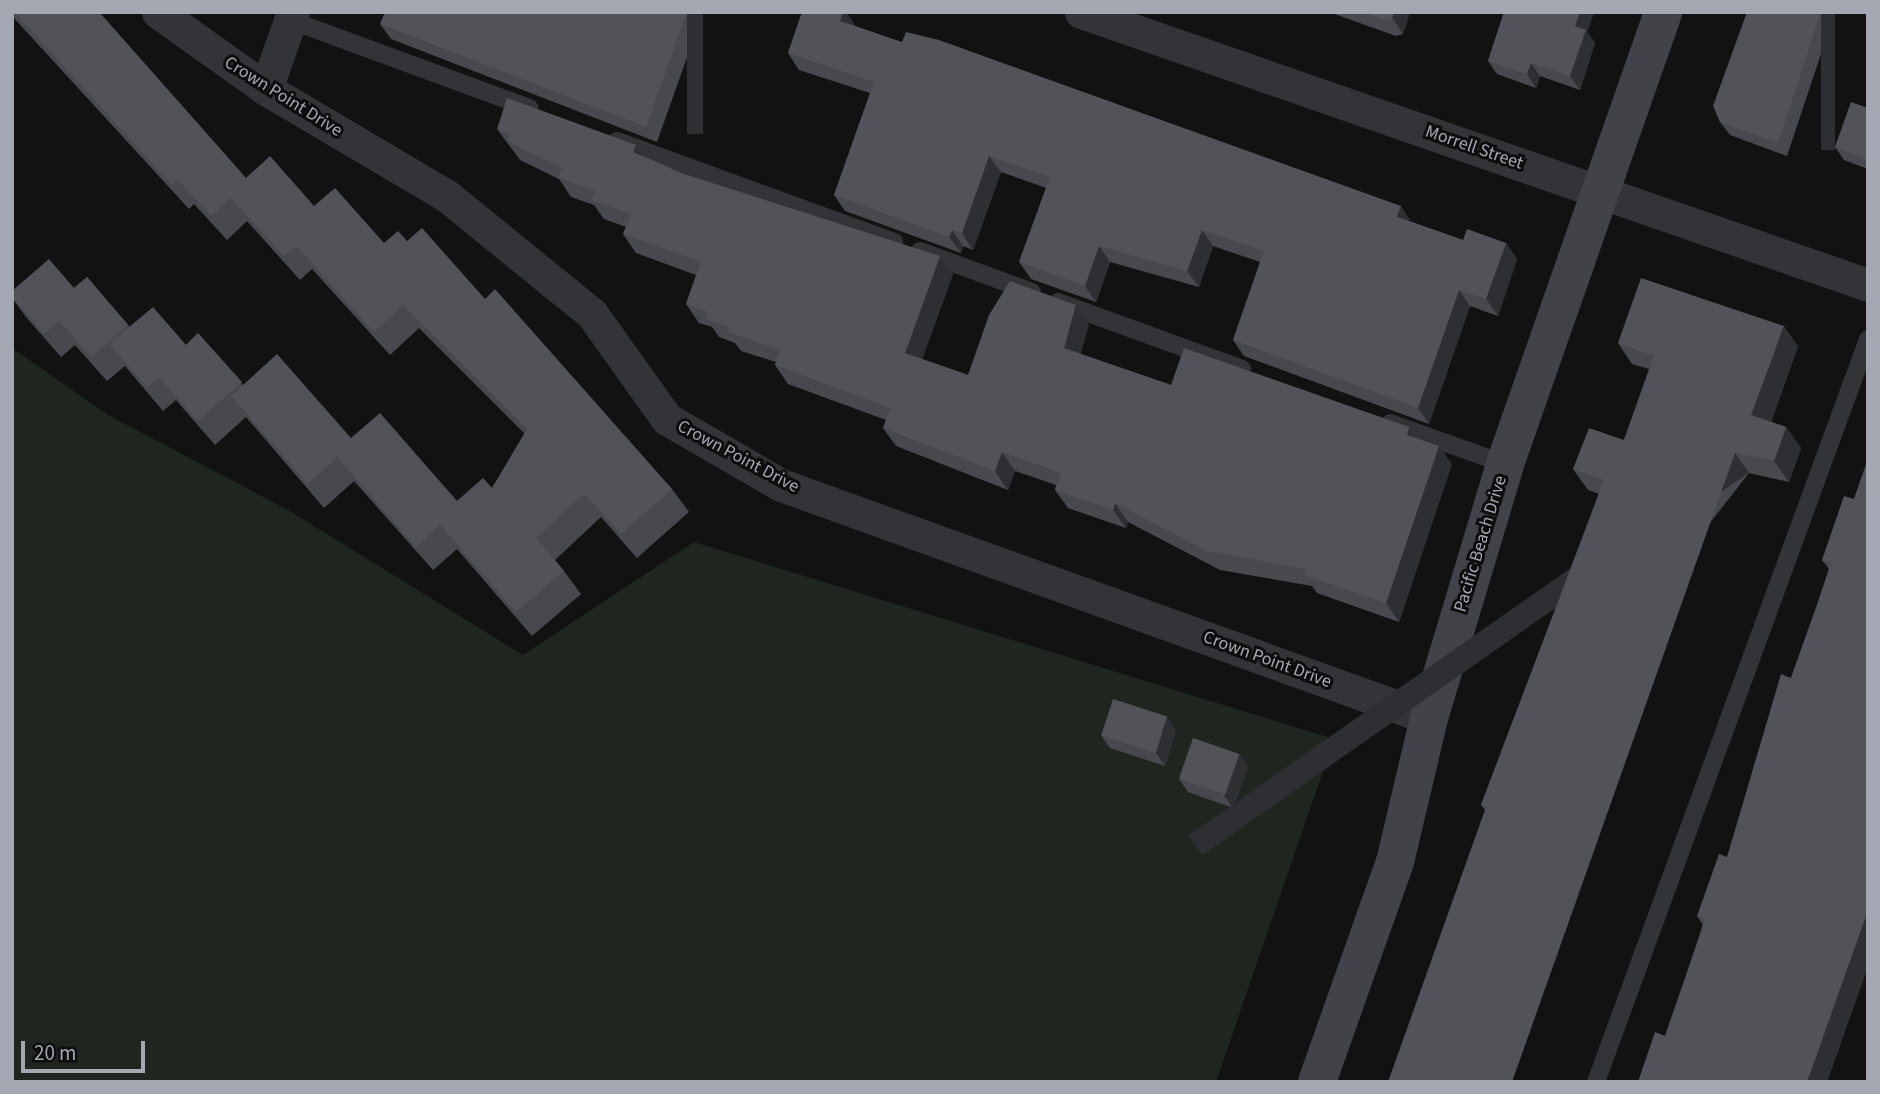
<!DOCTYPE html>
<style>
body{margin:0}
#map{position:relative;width:1880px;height:1094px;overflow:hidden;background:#121213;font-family:"Source Sans 3",sans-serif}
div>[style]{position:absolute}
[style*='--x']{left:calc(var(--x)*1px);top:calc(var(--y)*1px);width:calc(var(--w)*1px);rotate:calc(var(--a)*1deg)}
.green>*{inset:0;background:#1f261f}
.lane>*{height:18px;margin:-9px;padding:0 9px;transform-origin:9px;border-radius:9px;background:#333438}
.street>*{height:33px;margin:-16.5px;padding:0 16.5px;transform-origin:16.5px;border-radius:16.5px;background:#333438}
.secondary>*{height:38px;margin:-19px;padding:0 19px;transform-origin:19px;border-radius:19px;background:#414348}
.wall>*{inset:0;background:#48494e}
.shaded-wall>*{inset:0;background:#2e2f32;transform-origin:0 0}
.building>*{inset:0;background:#525359;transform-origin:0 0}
span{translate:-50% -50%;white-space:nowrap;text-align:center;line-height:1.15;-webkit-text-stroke:6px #0d0d0e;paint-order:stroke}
.street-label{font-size:18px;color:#a4a8b3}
.frame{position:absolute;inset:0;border:14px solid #a4a8b3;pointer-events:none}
.scale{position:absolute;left:21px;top:1041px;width:124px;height:32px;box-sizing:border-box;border:4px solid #a4a8b3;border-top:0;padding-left:9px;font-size:21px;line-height:24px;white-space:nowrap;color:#a4a8b3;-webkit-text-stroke:5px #0d0d0e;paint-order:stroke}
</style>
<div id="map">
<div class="green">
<i style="clip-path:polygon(12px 348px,108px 415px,288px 510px,523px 655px,694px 542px,1334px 739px,1216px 1082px,12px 1082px)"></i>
</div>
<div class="lane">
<i style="--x:290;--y:20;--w:255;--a:20.2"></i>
<i style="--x:617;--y:141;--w:295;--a:20"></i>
<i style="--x:920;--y:251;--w:119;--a:20.1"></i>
<i style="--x:1058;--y:302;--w:196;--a:20"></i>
<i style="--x:1390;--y:423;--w:122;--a:19.6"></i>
<i style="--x:1596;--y:1082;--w:791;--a:-69.89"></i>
</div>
<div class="street">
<i style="--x:158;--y:12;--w:133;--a:35.5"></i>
<i style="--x:266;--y:89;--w:210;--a:30.6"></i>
<i style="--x:447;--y:196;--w:187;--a:39.1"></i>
<i style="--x:592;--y:314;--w:129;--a:54.5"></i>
<i style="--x:667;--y:419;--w:132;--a:30.1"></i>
<i style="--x:781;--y:485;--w:689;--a:19.78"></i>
<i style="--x:1081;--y:12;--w:833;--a:19.13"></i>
<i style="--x:266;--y:89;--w:82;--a:-70.7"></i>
</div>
<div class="secondary">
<i style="--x:1317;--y:1082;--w:233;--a:-70.5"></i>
<i style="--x:1395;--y:862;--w:148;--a:-76.7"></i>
<i style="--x:1429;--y:718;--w:265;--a:-73.3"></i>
<i style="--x:1505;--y:464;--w:479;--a:-70.7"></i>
</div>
<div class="wall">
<i style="clip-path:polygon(12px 12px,99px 12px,246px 178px,314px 206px,384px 243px,407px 241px,485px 299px,672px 489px,689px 512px,637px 558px,601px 517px,555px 560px,564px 571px,581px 594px,532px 636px,457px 549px,433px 570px,354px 481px,324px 508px,246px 417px,215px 445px,176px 400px,163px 411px,125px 366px,107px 381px,75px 345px,61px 357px,26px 317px,12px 298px,12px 291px,74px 288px,87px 277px,130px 327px,186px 345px,198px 333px,243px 385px,351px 438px,457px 501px,492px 488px,525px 434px,419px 328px,390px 355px,312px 269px,300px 280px,247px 221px,227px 240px,194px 204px,189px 209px,12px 16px)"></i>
<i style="clip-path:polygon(703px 12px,657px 142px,391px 39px,380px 24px)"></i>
<i style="clip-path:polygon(802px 12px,846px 12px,855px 26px,1412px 222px,1463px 240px,1506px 243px,1517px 259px,1498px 316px,1470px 306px,1429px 424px,1244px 356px,1233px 340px,1260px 262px,1213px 246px,1199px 287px,1110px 262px,1096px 302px,1031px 279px,1019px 262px,1046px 188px,1001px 172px,973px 250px,963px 246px,961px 253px,845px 211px,834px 195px,870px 93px,799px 70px,788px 53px)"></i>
<i style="clip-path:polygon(1329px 12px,1410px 12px,1403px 34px,1396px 36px)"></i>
<i style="clip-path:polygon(1504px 12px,1594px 12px,1587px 32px,1595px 43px,1580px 90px,1540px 76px,1536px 88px,1497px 74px,1488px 61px)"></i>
<i style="clip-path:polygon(1747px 12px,1835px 12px,1787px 156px,1730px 135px,1720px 122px)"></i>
<i style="clip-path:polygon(1868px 108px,1868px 169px,1844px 160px,1835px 147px)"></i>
<i style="clip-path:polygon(497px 129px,636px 145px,644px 156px,681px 173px,953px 274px,922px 359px,968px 375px,1089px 324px,1080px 354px,1171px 385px,1409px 427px,1417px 438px,1452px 464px,1399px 622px,1317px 593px,1312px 586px,1220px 570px,1128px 522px,1126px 528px,1068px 508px,1055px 490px,1056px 485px,1015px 471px,1008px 490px,896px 446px,883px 428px,886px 420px,788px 384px,775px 365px,776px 362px,741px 351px,735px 343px,719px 337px,712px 327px,699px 323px,686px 304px,696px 275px,636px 253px,623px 234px,626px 227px,604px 219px,594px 205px,571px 197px,559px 179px,520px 160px)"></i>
<i style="clip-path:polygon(1618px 343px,1798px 346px,1771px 422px,1786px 427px,1801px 448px,1789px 482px,1749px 473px,1485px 810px,1481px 805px,1599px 494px,1588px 490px,1573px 469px,1624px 440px,1649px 369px,1632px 364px)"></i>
<i style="clip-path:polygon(1868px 459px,1868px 966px,1827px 1082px,1665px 1036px,1703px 925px,1697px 916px,1727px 857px,1817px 605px,1829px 569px,1822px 560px,1854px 499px)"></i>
<i style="clip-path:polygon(1176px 730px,1165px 766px,1110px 748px,1101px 735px)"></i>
<i style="clip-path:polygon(1239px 754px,1248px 767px,1233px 808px,1188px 792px,1179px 779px)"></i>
</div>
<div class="shaded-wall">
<i style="left:687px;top:12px;width:16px;height:122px"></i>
<i style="clip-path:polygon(843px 12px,846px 12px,855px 25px,852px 37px,840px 21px)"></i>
<i style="clip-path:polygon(1394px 12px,1410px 12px,1403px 34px,1392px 18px)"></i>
<i style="clip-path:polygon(1580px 12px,1594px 12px,1587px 32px,1595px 43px,1580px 90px,1570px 76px,1575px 26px)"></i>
<i style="left:1821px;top:12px;width:14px;height:138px"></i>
<i style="clip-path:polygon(1531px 63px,1540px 76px,1536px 88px,1527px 74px)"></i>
<i style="clip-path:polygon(636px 145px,649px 163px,633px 152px)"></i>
<i style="clip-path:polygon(989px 156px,1001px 172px,973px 250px,962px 233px)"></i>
<i style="clip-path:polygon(1401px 206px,1412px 223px,1397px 217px)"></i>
<i style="clip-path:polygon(952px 230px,963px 246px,961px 253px,949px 237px)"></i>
<i style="clip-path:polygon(1202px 230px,1213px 246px,1199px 287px,1187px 271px)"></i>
<i style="clip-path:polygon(1506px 243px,1517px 259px,1498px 316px,1486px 299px)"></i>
<i style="clip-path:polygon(1099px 246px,1110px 262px,1096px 302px,1085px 286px)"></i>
<i style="clip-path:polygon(940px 256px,953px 274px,918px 371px,905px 353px)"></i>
<i style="clip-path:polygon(1459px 290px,1470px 306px,1429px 424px,1418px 408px)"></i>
<i style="clip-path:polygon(1076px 305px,1089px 324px,1077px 367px,1064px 348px)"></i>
<i style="clip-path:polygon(1784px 326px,1798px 346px,1766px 435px,1751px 415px)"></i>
<i style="clip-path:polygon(1409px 427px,1422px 446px,1407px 435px)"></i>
<i style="clip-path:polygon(1786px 427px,1801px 448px,1789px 482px,1774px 461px)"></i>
<i style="clip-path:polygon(1439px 446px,1452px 464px,1399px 622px,1386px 603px)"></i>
<i style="clip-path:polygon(1002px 452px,1015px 471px,1008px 490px,995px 471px)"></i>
<i style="left:1735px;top:453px;width:24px;height:667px;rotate:55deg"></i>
<i style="clip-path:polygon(1115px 503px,1128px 522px,1126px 528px,1113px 510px)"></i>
<i style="clip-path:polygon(1167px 717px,1176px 730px,1165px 766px,1156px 753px)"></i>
<i style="clip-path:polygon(1239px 754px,1248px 767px,1233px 808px,1224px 795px)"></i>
<i style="clip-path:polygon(1868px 910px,1868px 966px,1827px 1082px,1807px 1082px)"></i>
</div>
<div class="building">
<i style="clip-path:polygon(14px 12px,99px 12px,246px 178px,270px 156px,314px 206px,335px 188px,384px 243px,398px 231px,407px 241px,422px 228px,485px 299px,495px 289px,672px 489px,621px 534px,584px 494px,536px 538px,564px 571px,516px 612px,440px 525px,416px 547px,337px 457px,308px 484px,231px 396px,277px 354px,351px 438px,380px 413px,457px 501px,483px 478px,492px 488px,527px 429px,403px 305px,374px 332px,296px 246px,284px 256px,231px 198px,211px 216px,178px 180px,172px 185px)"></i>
<i style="clip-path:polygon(385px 12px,687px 12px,646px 127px,380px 24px)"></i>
<i style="clip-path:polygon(802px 12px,843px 12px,840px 21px,902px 42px,906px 32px,939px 40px,1401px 206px,1397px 217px,1463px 240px,1467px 229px,1506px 243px,1486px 299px,1459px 290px,1418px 408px,1233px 340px,1264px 251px,1202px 230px,1187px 271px,1099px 246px,1085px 286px,1019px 262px,1050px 177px,989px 156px,962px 233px,952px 230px,949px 237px,834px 195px,874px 82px,788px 53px)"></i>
<i style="clip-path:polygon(1362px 12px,1394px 12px,1392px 18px,1386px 20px)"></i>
<i style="clip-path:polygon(1504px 12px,1580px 12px,1575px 26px,1586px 30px,1570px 76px,1531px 63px,1527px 74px,1488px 61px)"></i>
<i style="clip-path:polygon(1747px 12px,1821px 12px,1778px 143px,1720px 122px,1713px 106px)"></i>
<i style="clip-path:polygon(507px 98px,636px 145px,633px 152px,681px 173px,940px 256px,905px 353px,968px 375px,989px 315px,1010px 281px,1076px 305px,1064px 348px,1171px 385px,1184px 348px,1409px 427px,1407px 435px,1439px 446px,1386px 603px,1304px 575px,1306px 569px,1207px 551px,1115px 503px,1113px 510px,1055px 490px,1061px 473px,1002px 452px,995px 471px,883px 428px,890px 408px,775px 365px,780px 350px,728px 332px,729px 327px,706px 319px,708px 312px,686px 304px,701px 262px,623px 234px,631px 214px,591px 200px,595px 191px,558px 178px,562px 168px,507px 141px,510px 134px,497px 129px)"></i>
<i style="clip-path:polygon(1851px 102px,1868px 108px,1868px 160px,1835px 147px)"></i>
<i style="clip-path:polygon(49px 259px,74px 288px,87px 277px,128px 325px,91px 357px,59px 321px,44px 334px,12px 297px,12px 291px)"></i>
<i style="clip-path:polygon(1641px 278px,1784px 326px,1751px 415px,1786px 427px,1774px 461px,1735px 453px,1512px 1082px,1388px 1082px,1486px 807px,1481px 805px,1604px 480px,1573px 469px,1589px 428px,1624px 440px,1654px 356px,1618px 343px)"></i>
<i style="clip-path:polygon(153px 307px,186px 345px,198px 333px,242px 382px,198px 421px,159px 377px,147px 387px,109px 344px)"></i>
<i style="clip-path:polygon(1868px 459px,1868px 910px,1807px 1082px,1638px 1082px,1655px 1032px,1665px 1036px,1690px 965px,1705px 919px,1697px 916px,1719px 854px,1727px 857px,1781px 674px,1791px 678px,1817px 605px,1831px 563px,1822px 560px,1844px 496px,1854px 499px)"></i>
<i style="left:1113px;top:699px;width:57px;height:38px;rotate:18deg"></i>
<i style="left:1193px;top:738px;width:49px;height:43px;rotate:19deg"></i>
</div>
<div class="street-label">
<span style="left:283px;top:97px;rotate:32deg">Crown Point Drive</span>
<span style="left:1474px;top:148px;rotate:19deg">Morrell Street</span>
<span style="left:738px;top:457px;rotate:28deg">Crown Point Drive</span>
<span style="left:1481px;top:544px;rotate:-73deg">Pacific Beach Drive</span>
<span style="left:1267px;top:660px;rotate:20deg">Crown Point Drive</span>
</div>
<div class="frame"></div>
<div class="scale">20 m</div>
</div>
